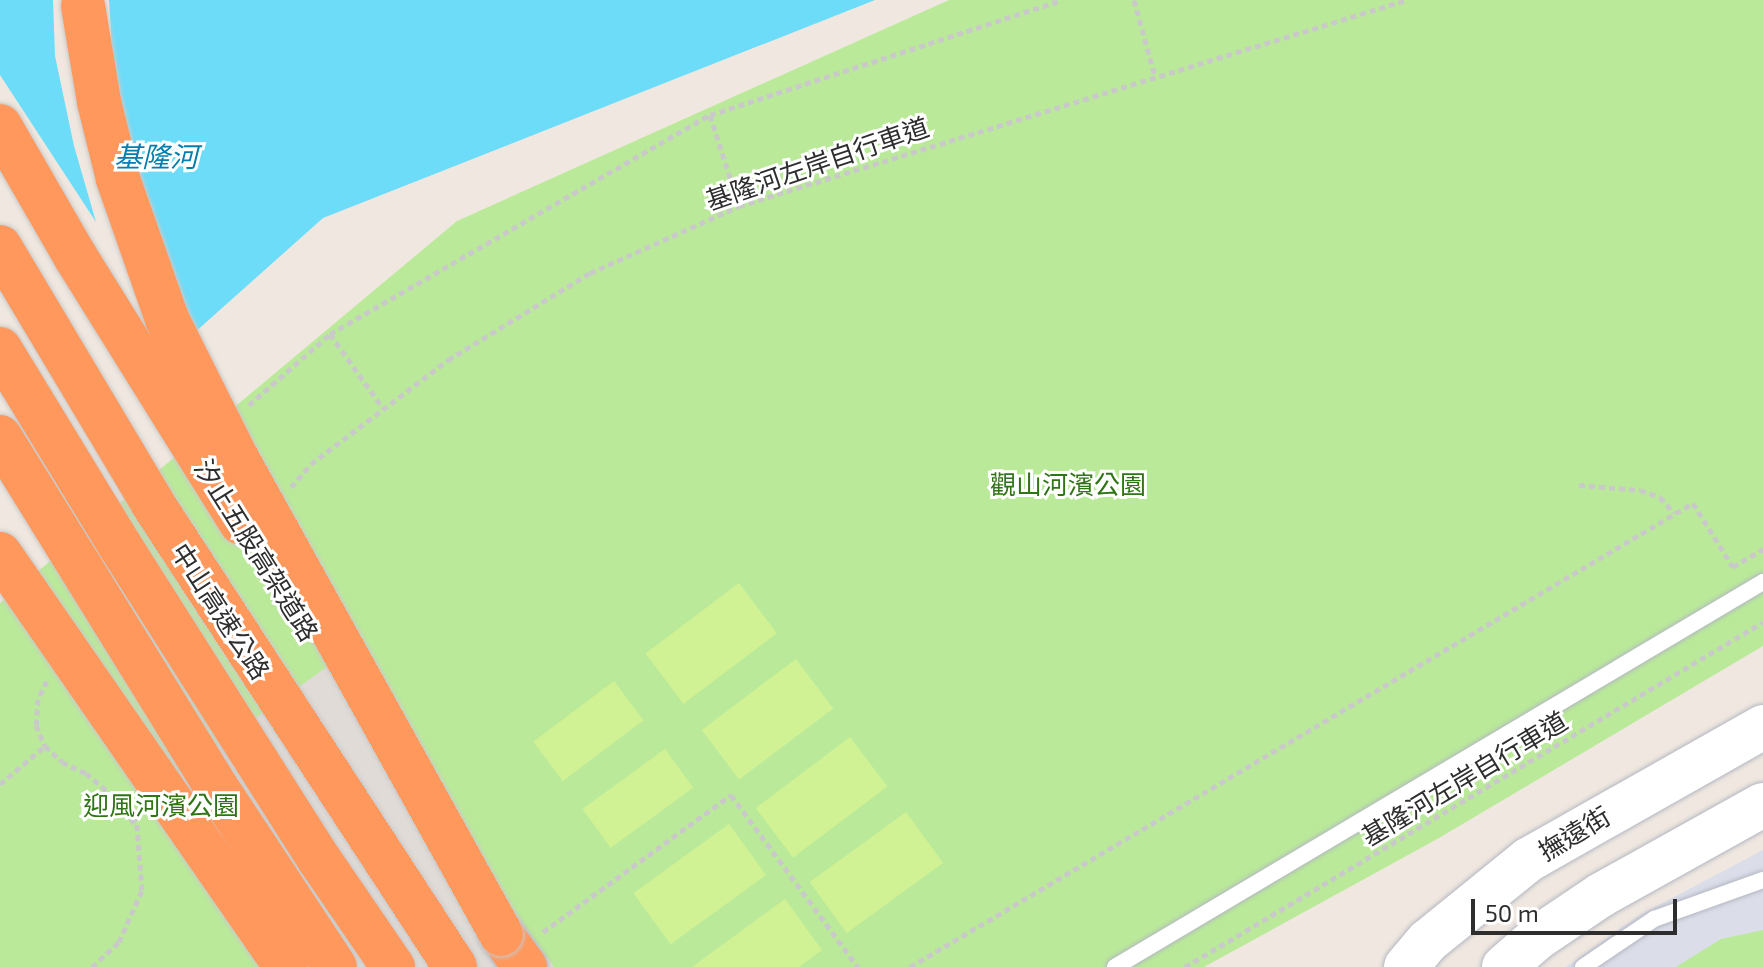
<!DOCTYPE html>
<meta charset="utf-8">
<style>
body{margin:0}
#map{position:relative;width:1763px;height:967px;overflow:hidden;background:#f0e8e0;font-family:"Exo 2","Noto Sans TC",sans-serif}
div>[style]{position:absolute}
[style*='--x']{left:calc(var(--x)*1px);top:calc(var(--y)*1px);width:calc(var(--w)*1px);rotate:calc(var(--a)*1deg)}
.airport>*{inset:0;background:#dbdee9}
.green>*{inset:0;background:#baea99}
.pitch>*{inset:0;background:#d0f294;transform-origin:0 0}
.plaza>*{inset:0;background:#e0dbd7}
.water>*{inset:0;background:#6cdcf9}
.pier>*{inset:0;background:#f0e8e0}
.path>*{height:5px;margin-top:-2.5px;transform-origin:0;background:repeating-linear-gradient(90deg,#c9c9c9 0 6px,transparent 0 10px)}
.roads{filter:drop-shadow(0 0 2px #b4b7c2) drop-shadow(0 0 2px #b4b7c2)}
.lane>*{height:16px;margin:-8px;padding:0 8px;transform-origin:8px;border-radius:8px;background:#fff}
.secondary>*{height:44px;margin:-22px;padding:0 22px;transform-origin:22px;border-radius:22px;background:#fff}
.highway>*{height:44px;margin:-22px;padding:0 22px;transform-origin:22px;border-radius:22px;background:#ff985c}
.bridges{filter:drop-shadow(0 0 2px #c9c9c9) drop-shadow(0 0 2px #c9c9c9)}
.highway-bridge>*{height:44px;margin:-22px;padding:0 22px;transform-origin:22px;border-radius:22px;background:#ff985c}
span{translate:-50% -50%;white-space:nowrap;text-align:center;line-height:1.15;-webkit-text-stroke:6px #fff;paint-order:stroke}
.street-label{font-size:26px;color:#2e2e2e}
.park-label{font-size:26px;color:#2f7415}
.water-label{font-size:28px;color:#037ead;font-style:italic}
.scale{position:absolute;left:1471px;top:899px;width:206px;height:36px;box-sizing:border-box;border:4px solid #2e2e2e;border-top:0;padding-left:10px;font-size:24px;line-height:28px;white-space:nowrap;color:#2e2e2e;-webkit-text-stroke:6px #fff;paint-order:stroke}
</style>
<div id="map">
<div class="airport">
<i style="clip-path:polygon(1763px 850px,1763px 967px,1566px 967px,1640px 915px)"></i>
</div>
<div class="green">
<i style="clip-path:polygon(949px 0,1763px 0,1763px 646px,1439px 838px,1204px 967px,0 967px,0 603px,457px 221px)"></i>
<i style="clip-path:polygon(1763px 930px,1763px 967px,1676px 967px,1721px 939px)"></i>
</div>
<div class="pitch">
<i style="left:739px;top:583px;width:63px;height:117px;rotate:53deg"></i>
<i style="left:796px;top:659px;width:62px;height:118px;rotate:53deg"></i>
<i style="left:614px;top:681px;width:49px;height:101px;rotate:53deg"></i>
<i style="left:850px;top:737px;width:62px;height:118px;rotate:53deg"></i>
<i style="left:665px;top:749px;width:48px;height:102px;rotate:54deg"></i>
<i style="left:906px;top:812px;width:63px;height:119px;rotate:54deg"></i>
<i style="left:729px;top:824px;width:63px;height:118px;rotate:54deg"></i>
<i style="clip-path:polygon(785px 899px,822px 950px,799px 967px,692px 967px)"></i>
</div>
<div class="plaza">
<i style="clip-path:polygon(335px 661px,554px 967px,275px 967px,150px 794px)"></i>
</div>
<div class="water">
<i style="clip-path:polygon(0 0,875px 0,323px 218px,0 506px)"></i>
</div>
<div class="pier">
<i style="clip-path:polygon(53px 0,109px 0,116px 119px,192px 340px,0 510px,0 75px,96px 222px,74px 146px,55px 56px)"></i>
</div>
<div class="path">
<i style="--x:1134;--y:0;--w:79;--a:74.6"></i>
<i style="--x:710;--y:115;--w:96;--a:72.3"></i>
<i style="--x:330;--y:334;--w:91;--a:54.4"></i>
<i style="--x:249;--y:405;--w:108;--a:-41.2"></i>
<i style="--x:330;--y:334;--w:439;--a:-30"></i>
<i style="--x:710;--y:115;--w:370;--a:-18.1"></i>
<i style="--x:1579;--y:485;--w:61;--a:4.7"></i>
<i style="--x:1640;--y:490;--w:21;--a:19"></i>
<i style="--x:1660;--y:497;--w:21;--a:49"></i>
<i style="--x:291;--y:487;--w:30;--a:-49"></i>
<i style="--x:311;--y:464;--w:172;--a:-37.2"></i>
<i style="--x:448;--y:360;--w:167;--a:-31.5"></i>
<i style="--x:590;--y:273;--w:163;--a:-24.2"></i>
<i style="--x:739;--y:206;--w:698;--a:-17.16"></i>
<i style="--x:47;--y:681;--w:20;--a:117"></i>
<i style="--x:38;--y:699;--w:26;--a:94"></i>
<i style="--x:36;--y:725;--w:23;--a:67"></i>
<i style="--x:45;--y:746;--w:23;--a:43"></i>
<i style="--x:62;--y:762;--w:26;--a:25"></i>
<i style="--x:86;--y:773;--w:34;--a:40"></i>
<i style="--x:112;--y:795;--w:41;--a:52"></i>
<i style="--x:0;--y:784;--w:59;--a:-40.2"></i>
<i style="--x:543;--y:932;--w:233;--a:-36.1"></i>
<i style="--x:731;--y:795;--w:214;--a:53.6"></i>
<i style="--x:92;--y:967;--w:37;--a:-43"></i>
<i style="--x:119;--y:942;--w:57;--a:-66.1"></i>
<i style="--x:142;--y:890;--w:77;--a:-94.5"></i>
<i style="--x:910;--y:967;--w:910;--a:-30.65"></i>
<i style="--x:1693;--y:503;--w:75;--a:58"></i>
<i style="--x:1733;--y:567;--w:35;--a:-31"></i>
<i style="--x:1185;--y:967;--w:673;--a:-30.83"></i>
</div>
<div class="roads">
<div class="lane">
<i style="--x:1115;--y:967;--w:754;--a:-30.72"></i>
<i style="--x:1583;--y:967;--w:86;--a:-34.1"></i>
<i style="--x:1654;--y:919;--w:116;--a:-19.7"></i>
</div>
<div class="secondary">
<i style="--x:1406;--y:967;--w:34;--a:-50"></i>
<i style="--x:1428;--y:941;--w:129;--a:-39"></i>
<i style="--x:1528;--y:860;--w:270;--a:-29.5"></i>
<i style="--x:1504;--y:967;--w:44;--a:-41.3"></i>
<i style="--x:1537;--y:938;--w:77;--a:-33.9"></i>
<i style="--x:1601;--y:895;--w:185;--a:-29.1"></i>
</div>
<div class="highway">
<i style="--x:501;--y:934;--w:41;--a:54"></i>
</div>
</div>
<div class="bridges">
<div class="highway-bridge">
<i style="--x:83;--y:6;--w:97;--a:80.5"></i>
<i style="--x:99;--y:102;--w:79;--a:76.1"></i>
<i style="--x:118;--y:179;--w:148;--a:70.7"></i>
<i style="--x:167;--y:319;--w:152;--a:63.4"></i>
<i style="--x:235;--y:455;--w:548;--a:60.96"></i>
<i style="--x:0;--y:126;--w:150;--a:60"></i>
<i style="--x:75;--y:256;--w:314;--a:58.1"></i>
<i style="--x:0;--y:247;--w:299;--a:59.2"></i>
<i style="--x:153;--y:504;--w:553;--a:56.88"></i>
<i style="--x:0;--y:349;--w:228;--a:58.6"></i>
<i style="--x:119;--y:544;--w:373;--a:57.6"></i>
<i style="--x:319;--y:859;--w:131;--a:55.6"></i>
<i style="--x:0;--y:437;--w:402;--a:58.3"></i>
<i style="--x:211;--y:779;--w:225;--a:56.6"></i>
<i style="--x:0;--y:554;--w:502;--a:55.3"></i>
</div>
</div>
<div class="street-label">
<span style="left:817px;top:163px;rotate:-19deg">基隆河左岸自行車道</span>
<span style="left:257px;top:550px;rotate:58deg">汐止五股高架道路</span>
<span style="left:221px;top:611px;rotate:57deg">中山高速公路</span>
<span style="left:1464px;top:778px;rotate:-31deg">基隆河左岸自行車道</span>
<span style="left:1574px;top:833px;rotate:-31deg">撫遠街</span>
</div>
<div class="park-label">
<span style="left:1068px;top:484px">觀山河濱公園</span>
<span style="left:161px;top:805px">迎風河濱公園</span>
</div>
<div class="water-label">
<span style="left:156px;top:156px">基隆河</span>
</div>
<div class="scale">50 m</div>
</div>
